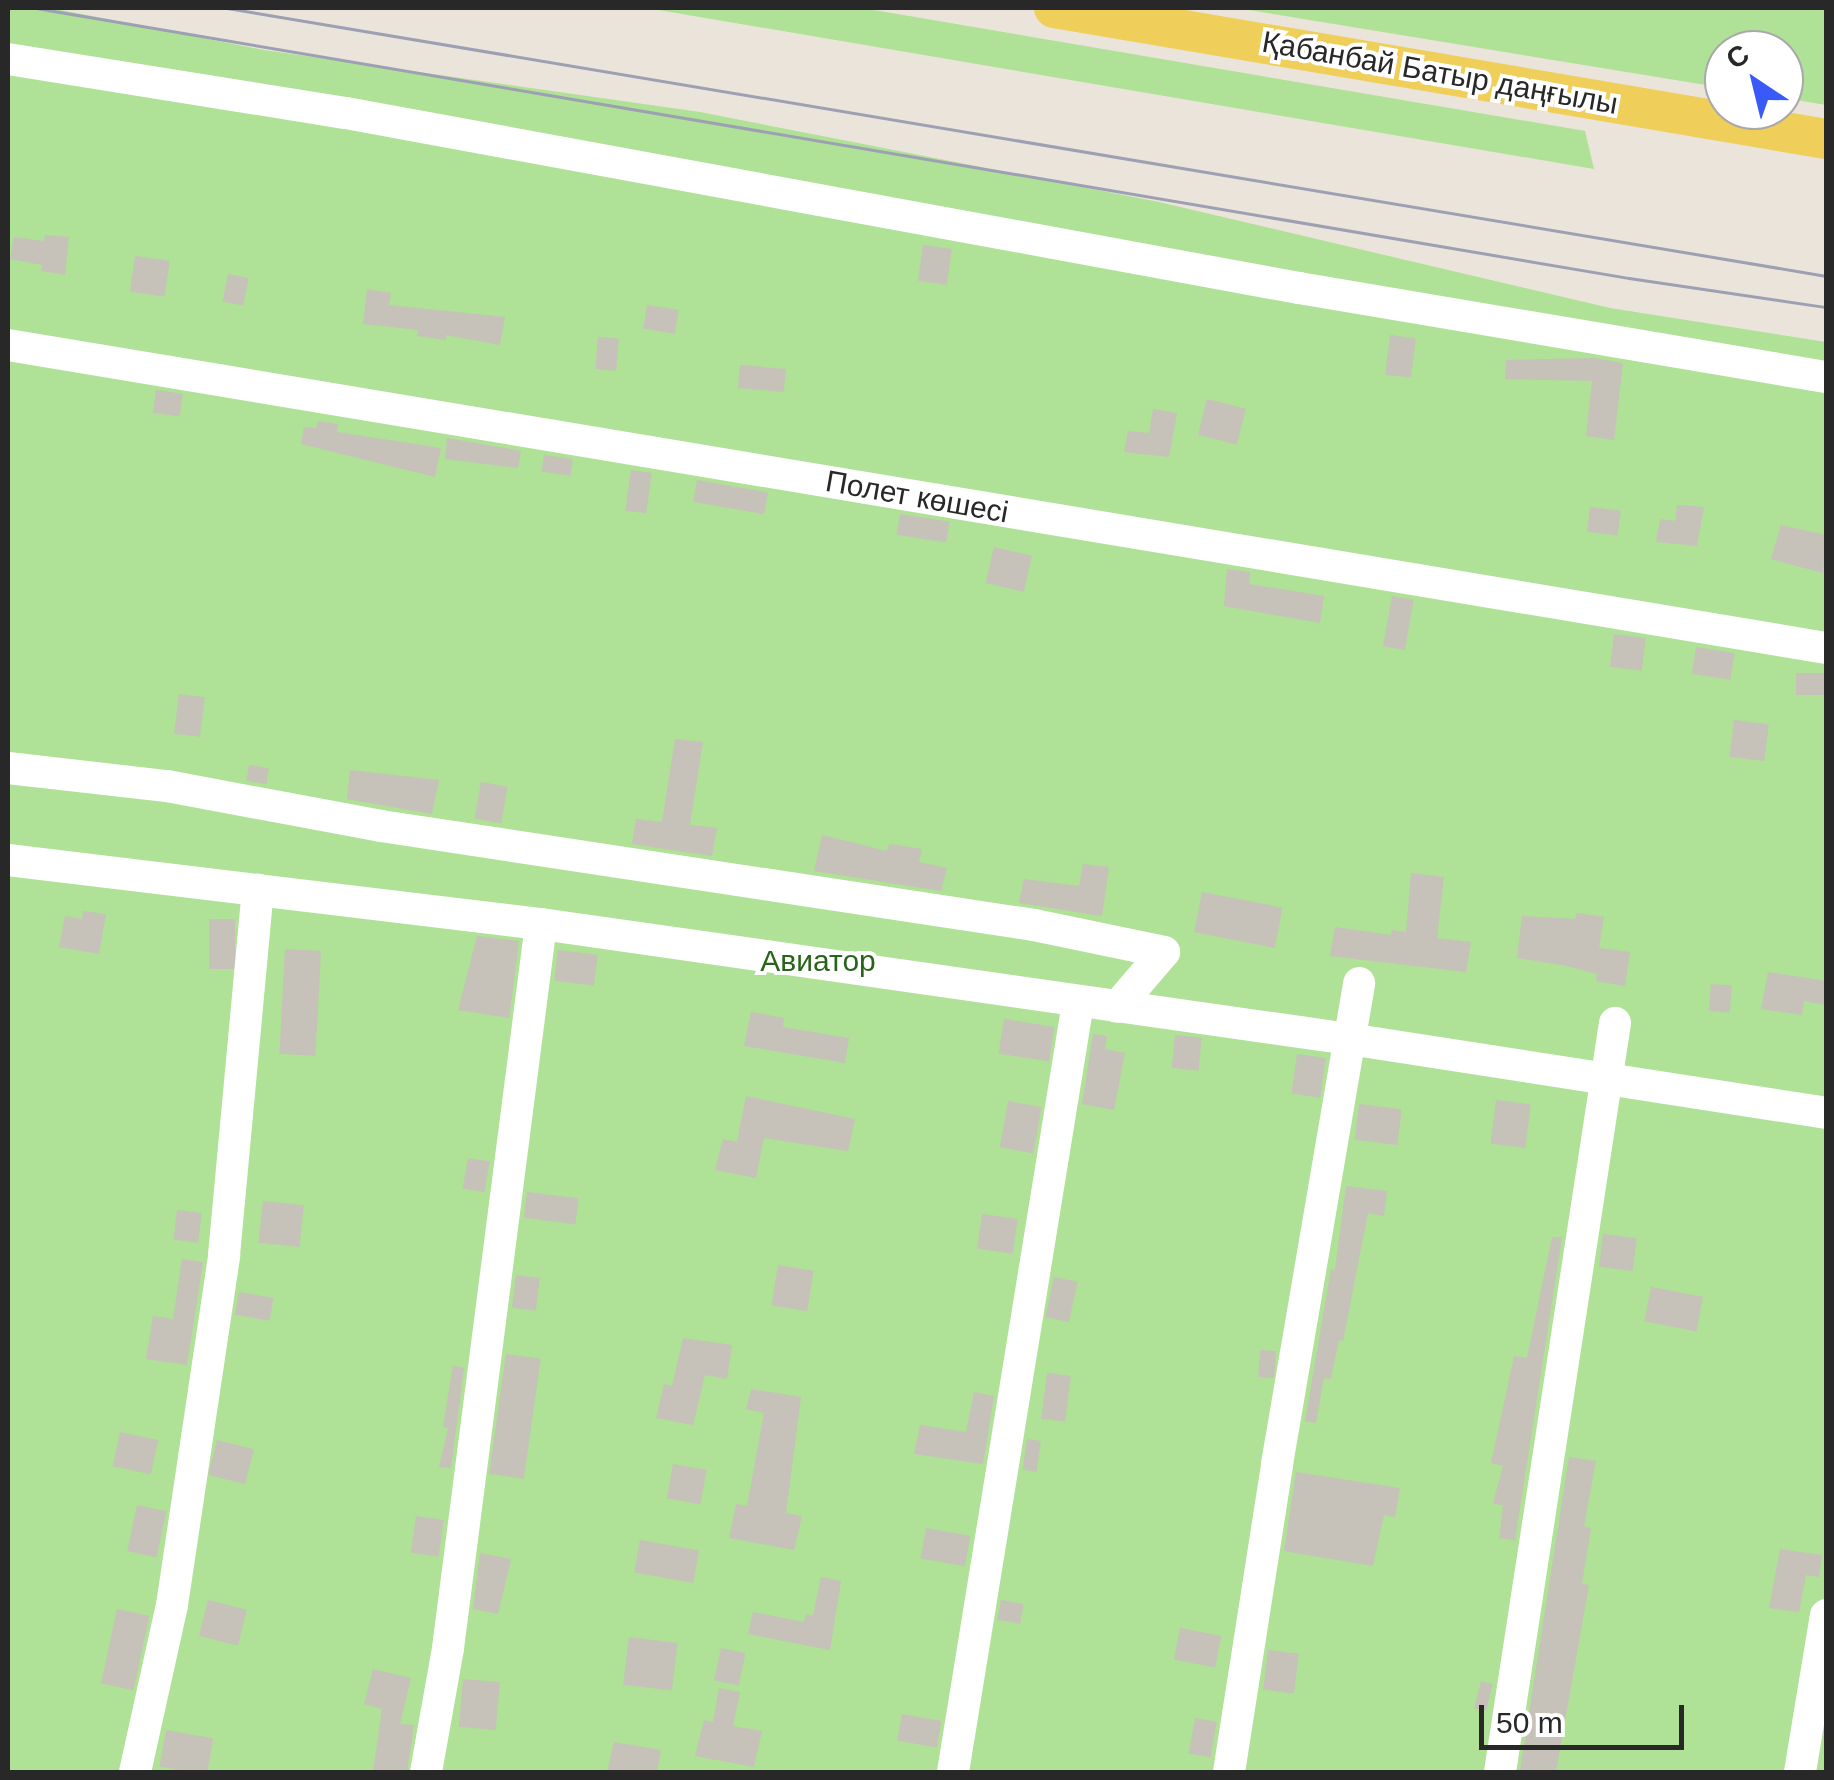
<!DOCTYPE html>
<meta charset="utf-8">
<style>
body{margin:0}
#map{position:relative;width:1834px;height:1780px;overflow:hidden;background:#ebe4da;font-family:Helvetica,sans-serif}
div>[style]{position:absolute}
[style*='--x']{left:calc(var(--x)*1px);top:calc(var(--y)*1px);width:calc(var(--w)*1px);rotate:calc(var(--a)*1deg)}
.green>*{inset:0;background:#afe196}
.building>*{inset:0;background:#c6c1b9;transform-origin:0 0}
.minor>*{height:32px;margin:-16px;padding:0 16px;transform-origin:16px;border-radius:16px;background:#fff}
.major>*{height:40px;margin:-20px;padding:0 20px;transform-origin:20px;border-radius:20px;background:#efce5a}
.tram>*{height:2.5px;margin:-1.25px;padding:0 1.25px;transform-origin:1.25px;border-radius:1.25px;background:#9da0b3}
span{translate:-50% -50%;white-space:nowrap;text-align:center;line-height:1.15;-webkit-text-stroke:8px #fff;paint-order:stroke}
.street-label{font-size:30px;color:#282828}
.park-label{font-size:30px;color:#28641a}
.frame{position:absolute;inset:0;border:10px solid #282828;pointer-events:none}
.north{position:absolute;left:1704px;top:30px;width:100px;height:100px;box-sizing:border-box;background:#fff;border:2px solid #a9a9a9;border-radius:50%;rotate:325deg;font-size:28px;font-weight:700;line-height:40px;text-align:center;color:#282828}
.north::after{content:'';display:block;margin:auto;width:35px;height:45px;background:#395af8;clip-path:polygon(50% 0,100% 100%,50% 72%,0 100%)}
.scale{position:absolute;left:1479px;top:1705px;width:205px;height:45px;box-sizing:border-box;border:5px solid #282828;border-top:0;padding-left:12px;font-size:30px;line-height:35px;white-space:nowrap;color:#282828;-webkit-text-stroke:8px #fff;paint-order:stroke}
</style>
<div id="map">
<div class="green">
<i style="clip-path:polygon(8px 8px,51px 8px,264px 50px,700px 112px,1159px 202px,1610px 308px,1826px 342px,1826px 1772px,8px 1772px)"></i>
<i style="clip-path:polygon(647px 8px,862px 8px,1585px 131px,1594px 169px)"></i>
<i style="clip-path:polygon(1237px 8px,1826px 8px,1826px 105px,1784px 98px,1784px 50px,1724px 50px,1724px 88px)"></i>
</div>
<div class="building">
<i style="clip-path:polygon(45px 235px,69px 237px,65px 275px,41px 271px,42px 265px,10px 259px,14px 237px,44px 241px)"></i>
<i style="left:923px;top:245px;width:29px;height:36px;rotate:8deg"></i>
<i style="left:135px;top:256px;width:35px;height:36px;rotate:8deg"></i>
<i style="left:228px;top:274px;width:21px;height:28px;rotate:11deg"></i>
<i style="clip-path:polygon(367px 289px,391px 293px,389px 305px,505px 317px,500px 345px,446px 335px,446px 340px,417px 336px,418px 330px,363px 324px)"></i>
<i style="left:647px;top:305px;width:32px;height:24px;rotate:9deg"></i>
<i style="left:1390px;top:335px;width:26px;height:40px;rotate:7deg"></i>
<i style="left:598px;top:337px;width:21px;height:32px;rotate:5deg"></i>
<i style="clip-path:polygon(1594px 358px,1623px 363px,1614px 440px,1586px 436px,1592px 381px,1505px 379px,1506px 360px)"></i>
<i style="left:740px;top:365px;width:46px;height:23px;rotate:5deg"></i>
<i style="left:156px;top:390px;width:27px;height:23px;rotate:8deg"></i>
<i style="left:1207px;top:399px;width:40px;height:37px;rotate:14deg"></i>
<i style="clip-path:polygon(1153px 409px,1177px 413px,1169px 457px,1124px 452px,1128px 431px,1149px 433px)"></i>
<i style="clip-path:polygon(318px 421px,338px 424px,337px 432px,441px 448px,435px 477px,301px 444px,304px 427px,316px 428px)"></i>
<i style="clip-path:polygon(447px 438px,521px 451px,518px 468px,445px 459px)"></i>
<i style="left:544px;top:455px;width:29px;height:17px;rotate:8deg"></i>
<i style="left:631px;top:470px;width:21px;height:41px;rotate:8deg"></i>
<i style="left:697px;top:480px;width:72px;height:22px;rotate:10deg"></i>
<i style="clip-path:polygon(1677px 505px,1704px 507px,1697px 546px,1656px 542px,1660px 519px,1675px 521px)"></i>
<i style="left:1590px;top:507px;width:31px;height:25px;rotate:7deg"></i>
<i style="left:900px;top:514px;width:50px;height:21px;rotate:9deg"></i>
<i style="clip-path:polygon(1781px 525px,1826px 535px,1823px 573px,1771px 559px)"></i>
<i style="left:994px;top:547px;width:39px;height:37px;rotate:13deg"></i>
<i style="clip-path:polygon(1227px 569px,1250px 572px,1249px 584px,1324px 596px,1320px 623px,1224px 606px)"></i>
<i style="left:1392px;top:596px;width:22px;height:51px;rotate:10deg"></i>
<i style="left:1614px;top:634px;width:32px;height:33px;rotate:7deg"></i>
<i style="left:1696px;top:647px;width:39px;height:27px;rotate:9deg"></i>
<i style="left:1796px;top:673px;width:30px;height:22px"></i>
<i style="left:179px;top:694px;width:26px;height:40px;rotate:7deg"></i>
<i style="left:1734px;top:720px;width:35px;height:37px;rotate:7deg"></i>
<i style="clip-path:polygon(675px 739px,703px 742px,690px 825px,717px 828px,712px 856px,632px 844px,636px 819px,662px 822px)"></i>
<i style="left:249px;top:765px;width:20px;height:16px;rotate:9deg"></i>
<i style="clip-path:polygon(350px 770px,439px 780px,432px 814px,347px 799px)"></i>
<i style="left:481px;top:782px;width:27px;height:37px;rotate:10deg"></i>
<i style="clip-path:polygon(822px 835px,887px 851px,889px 844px,922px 849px,919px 862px,947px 868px,941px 891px,814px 871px)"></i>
<i style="clip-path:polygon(1083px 864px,1109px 867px,1102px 916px,1019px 903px,1024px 879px,1079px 886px)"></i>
<i style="clip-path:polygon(1411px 873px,1444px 877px,1437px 938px,1471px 942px,1466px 972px,1330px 956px,1335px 927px,1391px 935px,1392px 930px,1406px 932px)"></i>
<i style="left:1202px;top:892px;width:82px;height:41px;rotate:11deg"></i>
<i style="clip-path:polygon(83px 911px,106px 914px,99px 954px,59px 947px,65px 916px,82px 919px)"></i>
<i style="clip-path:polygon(1577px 913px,1604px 917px,1599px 948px,1630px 952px,1625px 986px,1596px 981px,1597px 974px,1567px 966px,1517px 958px,1522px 916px,1575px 919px)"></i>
<i style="left:209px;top:919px;width:26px;height:50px"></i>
<i style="clip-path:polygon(477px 936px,519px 941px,509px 1018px,458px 1010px)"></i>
<i style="left:285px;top:949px;width:36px;height:105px;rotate:3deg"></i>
<i style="left:558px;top:950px;width:40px;height:31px;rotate:7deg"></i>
<i style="clip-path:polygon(1768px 972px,1826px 981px,1826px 1005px,1804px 1001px,1802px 1015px,1761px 1009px)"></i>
<i style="left:1711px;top:984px;width:21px;height:27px;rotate:5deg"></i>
<i style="clip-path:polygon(751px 1012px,784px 1018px,783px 1027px,849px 1038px,845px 1063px,744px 1046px)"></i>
<i style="left:1004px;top:1019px;width:51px;height:35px;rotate:9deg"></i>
<i style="clip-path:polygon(1093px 1034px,1107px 1036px,1105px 1049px,1125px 1053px,1114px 1110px,1082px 1104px)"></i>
<i style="left:1175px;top:1035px;width:27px;height:33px;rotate:6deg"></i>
<i style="left:1297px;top:1054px;width:29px;height:40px;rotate:8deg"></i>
<i style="clip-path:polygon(746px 1096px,855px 1119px,848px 1151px,764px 1138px,756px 1178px,715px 1170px,723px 1139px,737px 1142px)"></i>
<i style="left:1496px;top:1100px;width:35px;height:44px;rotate:7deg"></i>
<i style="left:1008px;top:1101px;width:34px;height:47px;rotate:10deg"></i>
<i style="left:1359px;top:1104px;width:43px;height:36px;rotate:7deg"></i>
<i style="left:468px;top:1158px;width:22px;height:31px;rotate:10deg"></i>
<i style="clip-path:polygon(1346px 1186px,1387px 1191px,1384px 1216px,1368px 1213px,1343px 1341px,1339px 1340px,1331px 1379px,1324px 1378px,1316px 1423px,1305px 1421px,1331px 1269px,1335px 1270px)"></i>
<i style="left:527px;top:1192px;width:52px;height:26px;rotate:7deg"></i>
<i style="left:263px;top:1201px;width:41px;height:42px;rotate:6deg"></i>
<i style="left:177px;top:1210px;width:25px;height:30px;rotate:7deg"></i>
<i style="left:982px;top:1214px;width:36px;height:35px;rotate:8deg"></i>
<i style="left:1603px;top:1234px;width:34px;height:33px;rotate:7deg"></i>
<i style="clip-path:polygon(1552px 1237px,1562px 1237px,1515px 1540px,1499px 1538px,1503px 1506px,1493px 1503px,1503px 1466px,1491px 1463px,1514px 1356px,1527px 1358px)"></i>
<i style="clip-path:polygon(182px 1259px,203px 1262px,187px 1365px,146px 1359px,153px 1316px,173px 1319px)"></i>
<i style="left:778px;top:1265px;width:36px;height:41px;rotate:9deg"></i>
<i style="left:516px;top:1275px;width:24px;height:33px;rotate:7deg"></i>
<i style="left:1054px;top:1277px;width:24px;height:41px;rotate:12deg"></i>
<i style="left:1651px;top:1287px;width:53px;height:35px;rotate:11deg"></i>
<i style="left:239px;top:1292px;width:35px;height:23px;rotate:10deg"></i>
<i style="clip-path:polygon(683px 1338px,732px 1345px,727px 1379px,705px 1375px,693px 1425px,656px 1418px,664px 1384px,672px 1386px)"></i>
<i style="left:1260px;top:1350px;width:16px;height:27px;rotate:4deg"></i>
<i style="left:506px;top:1354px;width:35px;height:121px;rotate:8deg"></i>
<i style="clip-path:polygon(453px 1365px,464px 1368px,451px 1468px,439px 1467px,448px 1428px,443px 1427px)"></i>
<i style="left:1047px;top:1373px;width:24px;height:46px;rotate:7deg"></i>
<i style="clip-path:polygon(751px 1389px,801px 1397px,786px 1513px,802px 1516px,794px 1550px,729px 1538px,736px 1504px,747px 1506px,764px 1413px,746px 1409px)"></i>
<i style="clip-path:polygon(974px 1392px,994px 1396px,983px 1464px,914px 1454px,920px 1425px,966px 1432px)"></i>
<i style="left:120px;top:1432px;width:39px;height:35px;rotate:12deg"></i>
<i style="left:1027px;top:1439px;width:14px;height:31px;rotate:8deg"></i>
<i style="left:217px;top:1440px;width:38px;height:36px;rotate:14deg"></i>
<i style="clip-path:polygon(1569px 1457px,1596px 1461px,1584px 1526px,1591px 1528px,1582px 1584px,1589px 1585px,1556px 1772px,1530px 1772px,1520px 1771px)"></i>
<i style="left:673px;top:1464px;width:34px;height:35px;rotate:10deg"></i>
<i style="clip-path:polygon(1296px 1472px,1400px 1488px,1395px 1517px,1384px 1515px,1373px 1566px,1284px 1551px)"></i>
<i style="left:137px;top:1505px;width:30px;height:47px;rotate:12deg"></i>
<i style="left:416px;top:1516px;width:28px;height:37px;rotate:8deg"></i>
<i style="left:926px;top:1528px;width:45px;height:31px;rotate:10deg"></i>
<i style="left:640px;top:1540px;width:60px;height:33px;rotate:10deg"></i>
<i style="clip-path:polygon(1780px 1549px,1822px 1555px,1819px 1577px,1806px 1575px,1799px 1612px,1769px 1608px)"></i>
<i style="clip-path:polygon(480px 1553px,511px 1559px,498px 1614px,473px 1609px)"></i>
<i style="clip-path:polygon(821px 1577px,841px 1581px,830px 1650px,748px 1634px,753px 1612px,804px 1622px,806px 1614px,813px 1616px)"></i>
<i style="left:208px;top:1600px;width:40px;height:37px;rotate:14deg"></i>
<i style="left:1001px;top:1600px;width:23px;height:20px;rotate:10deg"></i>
<i style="left:117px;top:1609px;width:33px;height:76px;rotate:12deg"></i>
<i style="left:1180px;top:1628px;width:42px;height:32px;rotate:11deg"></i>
<i style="left:629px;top:1637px;width:49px;height:48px;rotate:7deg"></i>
<i style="left:721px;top:1648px;width:25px;height:33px;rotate:12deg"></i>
<i style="left:1268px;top:1650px;width:31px;height:40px;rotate:7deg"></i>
<i style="clip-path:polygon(373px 1669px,411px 1678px,400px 1724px,414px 1725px,407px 1772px,373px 1772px,382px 1709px,364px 1704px)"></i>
<i style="left:463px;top:1679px;width:37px;height:48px;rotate:5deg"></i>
<i style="left:1481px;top:1681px;width:12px;height:28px;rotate:14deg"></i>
<i style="clip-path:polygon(719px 1688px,740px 1692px,733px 1726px,762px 1731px,754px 1767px,695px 1756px,704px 1720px,713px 1722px)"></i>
<i style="left:902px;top:1714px;width:40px;height:27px;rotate:10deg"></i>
<i style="left:1195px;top:1718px;width:22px;height:36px;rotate:10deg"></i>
<i style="left:166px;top:1730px;width:48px;height:37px;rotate:10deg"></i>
<i style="clip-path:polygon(614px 1742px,661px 1750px,657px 1772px,607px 1772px)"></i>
</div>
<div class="minor">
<i style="--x:8;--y:59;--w:342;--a:9.1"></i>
<i style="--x:346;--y:113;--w:969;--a:10.41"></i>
<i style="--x:1299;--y:288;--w:534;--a:9.59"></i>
<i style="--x:8;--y:345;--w:1843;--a:9.46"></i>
<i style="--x:8;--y:768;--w:160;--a:6.5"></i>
<i style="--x:167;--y:786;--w:218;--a:10.6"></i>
<i style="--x:381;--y:826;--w:660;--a:8.62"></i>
<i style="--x:1034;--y:925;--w:133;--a:11.7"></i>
<i style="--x:1164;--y:952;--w:72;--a:130.5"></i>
<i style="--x:8;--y:860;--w:537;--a:6.85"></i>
<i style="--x:541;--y:924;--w:816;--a:8.1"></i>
<i style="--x:1349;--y:1039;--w:483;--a:8.8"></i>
<i style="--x:135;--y:1772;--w:171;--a:-77.5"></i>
<i style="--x:172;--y:1605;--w:354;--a:-81.5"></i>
<i style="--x:224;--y:1255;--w:367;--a:-84.7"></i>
<i style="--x:426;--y:1772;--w:126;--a:-79.9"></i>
<i style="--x:448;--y:1648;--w:730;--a:-82.68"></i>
<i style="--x:953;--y:1772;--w:779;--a:-80.77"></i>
<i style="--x:1229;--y:1772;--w:312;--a:-81.1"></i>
<i style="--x:1277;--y:1464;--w:488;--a:-80.3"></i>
<i style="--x:1500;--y:1772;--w:758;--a:-81.27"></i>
<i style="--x:1800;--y:1772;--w:159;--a:-80.6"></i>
</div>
<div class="major">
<i style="--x:1054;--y:8;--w:783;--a:9.63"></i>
</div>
<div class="tram">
<i style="--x:36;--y:8;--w:1616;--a:9.62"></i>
<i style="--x:1629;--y:278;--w:199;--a:8.4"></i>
<i style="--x:227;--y:8;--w:1621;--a:9.51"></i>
</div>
<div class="street-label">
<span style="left:1440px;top:73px;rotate:10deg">Қабанбай Батыр даңғылы</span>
<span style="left:917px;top:497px;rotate:10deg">Полет көшесі</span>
</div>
<div class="park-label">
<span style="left:818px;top:961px">Авиатор</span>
</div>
<div class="frame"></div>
<div class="north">С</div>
<div class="scale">50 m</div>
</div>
